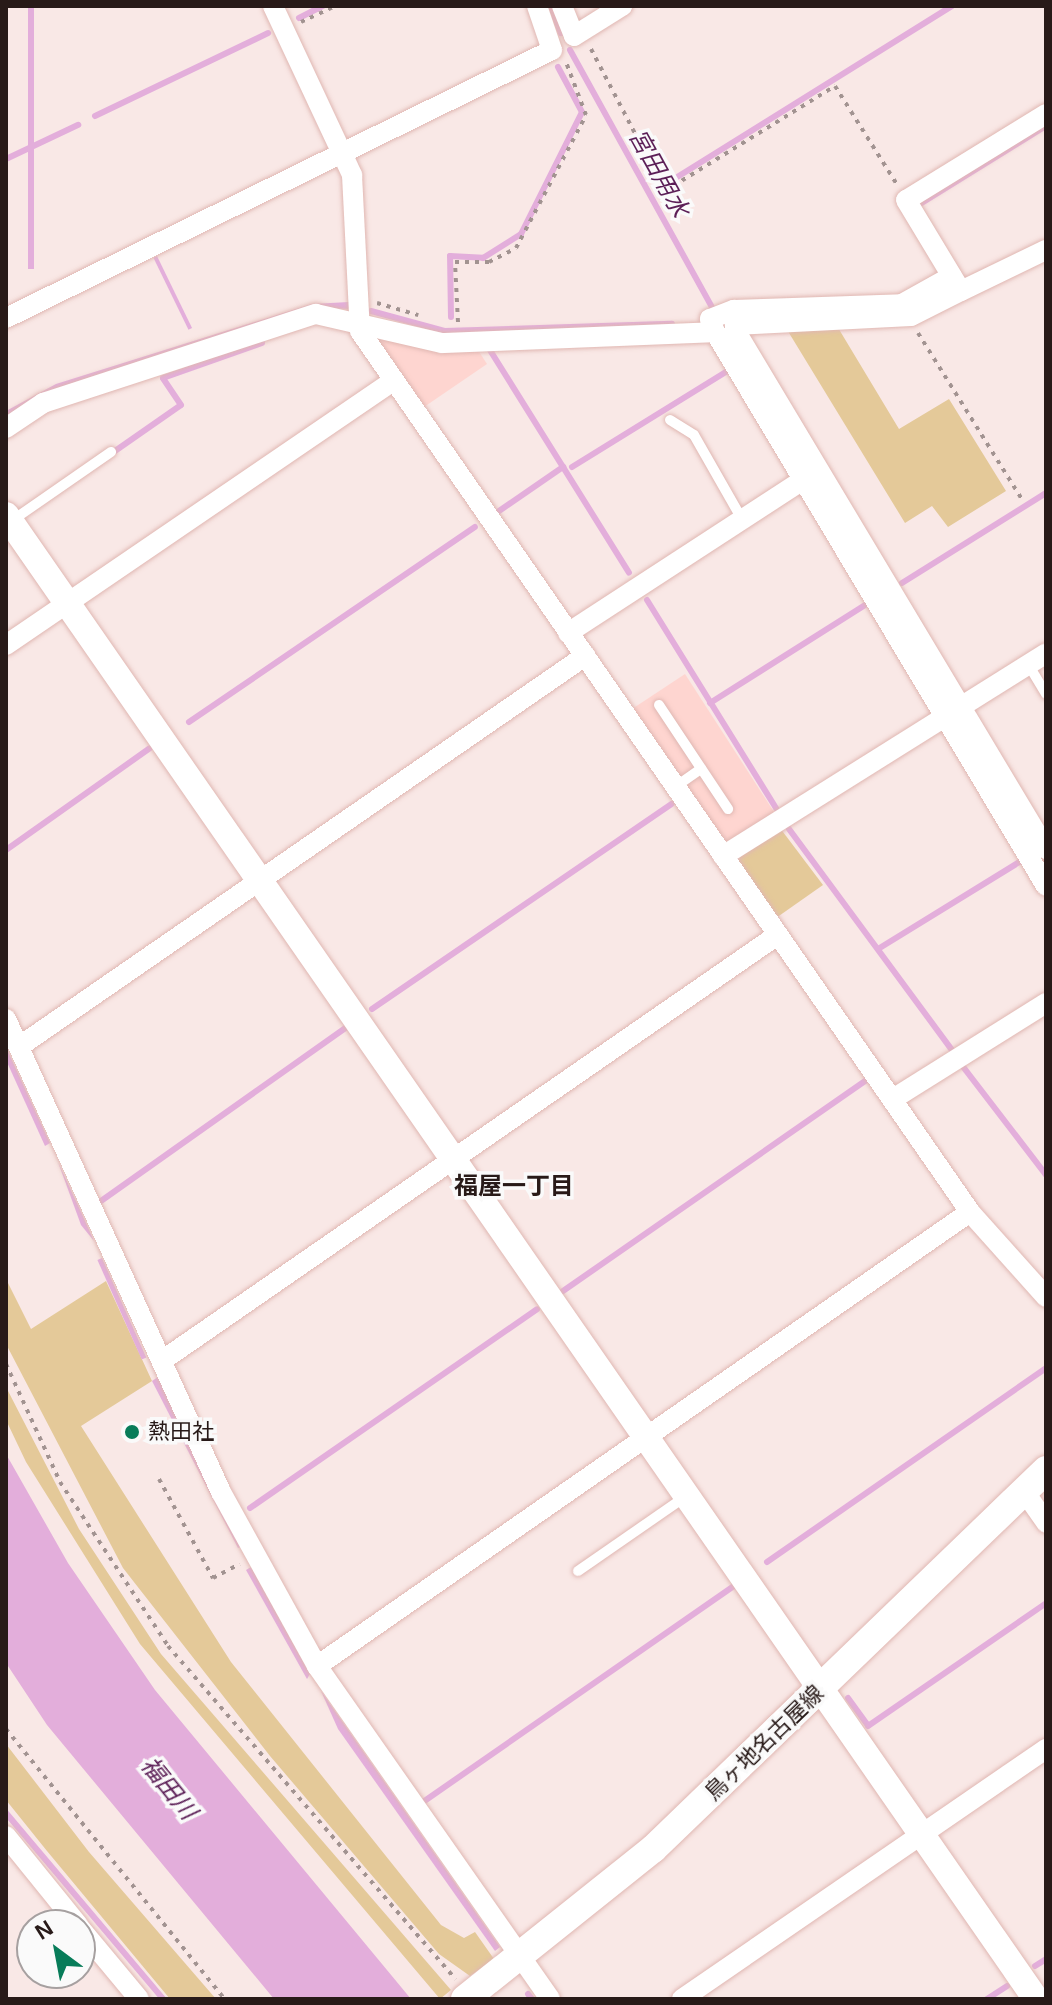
<!DOCTYPE html>
<meta charset="utf-8">
<style>
body{margin:0}
#map{position:relative;width:1052px;height:2005px;overflow:hidden;background:#f9e8e6;font-family:Arial,"Noto Sans JP",sans-serif}
div>[style]{position:absolute}
[style*='--x']{left:calc(var(--x)*1px);top:calc(var(--y)*1px);width:calc(var(--w)*1px);rotate:calc(var(--a)*1deg)}
.built>*{inset:0;background:#fed5d0}
.green>*{inset:0;background:#e4c999}
.water>*{inset:0;background:#e3aedb;transform-origin:0 0}
.stream>*{height:6px;margin:-3px;padding:0 3px;transform-origin:3px;border-radius:3px;background:#e3aedb}
.path>*{height:4px;margin-top:-2px;transform-origin:0;background:repeating-linear-gradient(90deg,#a29391 0 4px,transparent 0 10px)}
.roads{filter:drop-shadow(0 0 2px #e0b7b2) drop-shadow(0 0 2px #e0b7b2)}
.service>*{height:10px;margin:-5px;padding:0 5px;transform-origin:5px;border-radius:5px;background:#fff}
.minor>*{height:20px;margin:-10px;padding:0 10px;transform-origin:10px;border-radius:10px;background:#fff}
.tertiary>*{height:26px;margin:-13px;padding:0 13px;transform-origin:13px;border-radius:13px;background:#fff}
.secondary>*{height:28px;margin:-14px;padding:0 14px;transform-origin:14px;border-radius:14px;background:#fff}
.dots>*{width:22px;height:22px;translate:-50% -50%;box-sizing:border-box;border:4px solid #fafafa;border-radius:50%}
span{translate:-50% -50%;white-space:nowrap;text-align:center;line-height:1.15;-webkit-text-stroke:7px #fafafa;paint-order:stroke}
.poi-label{font-size:22px;color:#281a18}
.left{translate:0 -50%;text-align:left}
.street-label{font-size:22px;color:#281a18}
.water-label{font-size:24px;color:#5c1f57;font-style:italic}
.neighbourhood-label{font-size:24px;color:#281a18;font-weight:700}
.frame{position:absolute;inset:0;border:8px solid #281a18;pointer-events:none}
.north{position:absolute;left:16px;top:1909px;width:80px;height:80px;box-sizing:border-box;background:#fafafa;border:2px solid #a6a0a0;border-radius:50%;rotate:328deg;font-size:22px;font-weight:700;line-height:32px;text-align:center;color:#281a18}
.north::after{content:'';display:block;margin:auto;width:28px;height:36px;background:#087c59;clip-path:polygon(50% 0,100% 100%,50% 72%,0 100%)}
</style>
<div id="map">
<div class="built">
<i style="clip-path:polygon(372px 333px,476px 347px,487px 364px,424px 407px)"></i>
<i style="clip-path:polygon(685px 674px,776px 815px,732px 843px,723px 841px,632px 709px)"></i>
</div>
<div class="green">
<i style="clip-path:polygon(837px 326px,899px 429px,949px 399px,1006px 491px,948px 527px,932px 506px,905px 523px,786px 328px)"></i>
<i style="clip-path:polygon(780px 828px,823px 885px,776px 918px,738px 863px,742px 852px)"></i>
<i style="clip-path:polygon(6px 1279px,31px 1329px,106px 1281px,152px 1381px,81px 1426px,231px 1662px,441px 1925px,464px 1938px,475px 1932px,494px 1959px,470px 1976px,439px 1954px,270px 1756px,123px 1568px,6px 1344px)"></i>
<i style="clip-path:polygon(6px 1387px,79px 1529px,161px 1654px,451px 1990px,440px 1999px,140px 1644px,26px 1462px,6px 1420px)"></i>
<i style="clip-path:polygon(6px 1744px,89px 1852px,216px 1999px,170px 1999px,47px 1851px,6px 1800px)"></i>
</div>
<div class="water">
<i style="left:28px;top:6px;width:6px;height:263px"></i>
<i style="left:157px;top:256px;width:80px;height:4px;rotate:64deg"></i>
<i style="clip-path:polygon(349px 302px,350px 309px,322px 308px,6px 420px,6px 411px,56px 384px,312px 304px)"></i>
<i style="clip-path:polygon(6px 1047px,50px 1143px,45px 1146px,6px 1060px)"></i>
<i style="clip-path:polygon(58px 1162px,82px 1214px,94px 1241px,81px 1225px)"></i>
<i style="left:102px;top:1258px;width:109px;height:5px;rotate:66deg"></i>
<i style="clip-path:polygon(158px 1377px,240px 1547px,238px 1548px,152px 1381px)"></i>
<i style="clip-path:polygon(6px 1454px,68px 1563px,155px 1690px,411px 1999px,274px 1999px,47px 1725px,6px 1663px)"></i>
<i style="clip-path:polygon(251px 1567px,310px 1674px,307px 1679px,246px 1570px)"></i>
<i style="clip-path:polygon(321px 1691px,500px 1947px,495px 1951px,338px 1729px)"></i>
</div>
<div class="stream">
<i style="--x:551;--y:6;--w:29;--a:70"></i>
<i style="--x:299;--y:18;--w:27;--a:-27"></i>
<i style="--x:570;--y:50;--w:300;--a:61.1"></i>
<i style="--x:95;--y:116;--w:192;--a:-25.6"></i>
<i style="--x:6;--y:159;--w:80;--a:-25.3"></i>
<i style="--x:666;--y:184;--w:337;--a:-31.9"></i>
<i style="--x:920;--y:204;--w:148;--a:-31.8"></i>
<i style="--x:371;--y:311;--w:77;--a:15.1"></i>
<i style="--x:445;--y:331;--w:227;--a:-1.8"></i>
<i style="--x:451;--y:317;--w:61;--a:-90.9"></i>
<i style="--x:450;--y:256;--w:33;--a:3"></i>
<i style="--x:483;--y:258;--w:45;--a:-32.3"></i>
<i style="--x:521;--y:234;--w:136;--a:-63.4"></i>
<i style="--x:582;--y:112;--w:51;--a:-118.1"></i>
<i style="--x:488;--y:347;--w:266;--a:58"></i>
<i style="--x:115;--y:451;--w:80;--a:-34.9"></i>
<i style="--x:181;--y:405;--w:32;--a:-124"></i>
<i style="--x:163;--y:378;--w:105;--a:-19.5"></i>
<i style="--x:572;--y:467;--w:185;--a:-31.7"></i>
<i style="--x:499;--y:511;--w:78;--a:-34.5"></i>
<i style="--x:902;--y:583;--w:170;--a:-32"></i>
<i style="--x:647;--y:600;--w:245;--a:58.2"></i>
<i style="--x:710;--y:703;--w:183;--a:-32.3"></i>
<i style="--x:189;--y:722;--w:346;--a:-34.3"></i>
<i style="--x:789;--y:829;--w:275;--a:53.6"></i>
<i style="--x:6;--y:850;--w:176;--a:-35.3"></i>
<i style="--x:878;--y:949;--w:168;--a:-31.6"></i>
<i style="--x:372;--y:1009;--w:363;--a:-34.4"></i>
<i style="--x:964;--y:1068;--w:135;--a:52.5"></i>
<i style="--x:101;--y:1201;--w:299;--a:-35.3"></i>
<i style="--x:563;--y:1291;--w:370;--a:-34.8"></i>
<i style="--x:250;--y:1508;--w:349;--a:-34.7"></i>
<i style="--x:767;--y:1562;--w:340;--a:-34.8"></i>
<i style="--x:848;--y:1698;--w:34;--a:54"></i>
<i style="--x:868;--y:1726;--w:216;--a:-34.6"></i>
<i style="--x:423;--y:1802;--w:379;--a:-34.8"></i>
<i style="--x:6;--y:1813;--w:243;--a:49.8"></i>
<i style="--x:1035;--y:1966;--w:13;--a:-32"></i>
<i style="--x:528;--y:1994;--w:6;--a:51"></i>
<i style="--x:987;--y:1999;--w:24;--a:-33"></i>
</div>
<div class="path">
<i style="--x:301;--y:22;--w:38;--a:-25"></i>
<i style="--x:591;--y:49;--w:160;--a:62.5"></i>
<i style="--x:665;--y:191;--w:200;--a:-31.7"></i>
<i style="--x:835;--y:86;--w:115;--a:57.8"></i>
<i style="--x:377;--y:303;--w:43;--a:16.3"></i>
<i style="--x:458;--y:322;--w:60;--a:-92.9"></i>
<i style="--x:455;--y:262;--w:34;--a:0"></i>
<i style="--x:489;--y:262;--w:30;--a:-27"></i>
<i style="--x:516;--y:248;--w:150;--a:-62.2"></i>
<i style="--x:586;--y:115;--w:57;--a:-110.7"></i>
<i style="--x:918;--y:333;--w:198;--a:58"></i>
<i style="--x:6;--y:1364;--w:130;--a:65.4"></i>
<i style="--x:60;--y:1482;--w:196;--a:56.6"></i>
<i style="--x:168;--y:1646;--w:440;--a:49.2"></i>
<i style="--x:159;--y:1479;--w:113;--a:61.4"></i>
<i style="--x:213;--y:1578;--w:30;--a:-28"></i>
<i style="--x:6;--y:1729;--w:348;--a:51"></i>
</div>
<div class="roads">
<div class="service">
<i style="--x:670;--y:420;--w:28;--a:32"></i>
<i style="--x:694;--y:435;--w:97;--a:60.3"></i>
<i style="--x:10;--y:522;--w:123;--a:-34.7"></i>
<i style="--x:1028;--y:664;--w:35;--a:59"></i>
<i style="--x:659;--y:705;--w:125;--a:56.4"></i>
<i style="--x:675;--y:787;--w:32;--a:-35"></i>
<i style="--x:578;--y:1571;--w:130;--a:-34.7"></i>
</div>
<div class="minor">
<i style="--x:273;--y:6;--w:187;--a:64.9"></i>
<i style="--x:352;--y:175;--w:156;--a:87.1"></i>
<i style="--x:360;--y:331;--w:1072;--a:55.3"></i>
<i style="--x:970;--y:1212;--w:114;--a:48.2"></i>
<i style="--x:562;--y:6;--w:32;--a:68"></i>
<i style="--x:574;--y:36;--w:57;--a:-32"></i>
<i style="--x:1046;--y:114;--w:164;--a:148.4"></i>
<i style="--x:906;--y:200;--w:106;--a:58.9"></i>
<i style="--x:961;--y:291;--w:94;--a:-25.8"></i>
<i style="--x:734;--y:310;--w:20;--a:87"></i>
<i style="--x:735;--y:330;--w:605;--a:59.07"></i>
<i style="--x:6;--y:318;--w:608;--a:-26.14"></i>
<i style="--x:552;--y:50;--w:46;--a:-108.8"></i>
<i style="--x:735;--y:325;--w:176;--a:-2.9"></i>
<i style="--x:911;--y:316;--w:56;--a:-26.6"></i>
<i style="--x:715;--y:332;--w:14;--a:-111"></i>
<i style="--x:710;--y:319;--w:26;--a:-21"></i>
<i style="--x:734;--y:310;--w:168;--a:-2"></i>
<i style="--x:902;--y:304;--w:57;--a:-29.2"></i>
<i style="--x:6;--y:428;--w:45;--a:-34"></i>
<i style="--x:43;--y:403;--w:287;--a:-18.1"></i>
<i style="--x:316;--y:314;--w:129;--a:13"></i>
<i style="--x:442;--y:343;--w:273;--a:-2.3"></i>
<i style="--x:715;--y:332;--w:645;--a:59.14"></i>
<i style="--x:568;--y:633;--w:282;--a:-33.1"></i>
<i style="--x:6;--y:645;--w:468;--a:-34.3"></i>
<i style="--x:723;--y:856;--w:381;--a:-32.1"></i>
<i style="--x:6;--y:1019;--w:520;--a:65.56"></i>
<i style="--x:221;--y:1492;--w:199;--a:61.1"></i>
<i style="--x:317;--y:1666;--w:406;--a:55"></i>
<i style="--x:20;--y:1046;--w:687;--a:-34.62"></i>
<i style="--x:893;--y:1099;--w:181;--a:-32.1"></i>
<i style="--x:163;--y:1360;--w:745;--a:-34.67"></i>
<i style="--x:1024;--y:1491;--w:39;--a:55"></i>
<i style="--x:317;--y:1666;--w:795;--a:-34.81"></i>
<i style="--x:6;--y:1836;--w:114;--a:51"></i>
<i style="--x:80;--y:1928;--w:92;--a:50.3"></i>
<i style="--x:682;--y:1999;--w:442;--a:-34.5"></i>
</div>
<div class="tertiary">
<i style="--x:6;--y:515;--w:1806;--a:55.24"></i>
</div>
<div class="secondary">
<i style="--x:465;--y:1999;--w:241;--a:-38.6"></i>
<i style="--x:653;--y:1849;--w:546;--a:-43.96"></i>
</div>
</div>
<div class="dots">
<i style="left:132px;top:1432px;background:#087c59"></i>
</div>
<div class="poi-label">
<span class="left" style="left:148px;top:1432px">熱田社</span>
</div>
<div class="street-label">
<span style="left:764px;top:1743px;rotate:-44deg">鳥ヶ地名古屋線</span>
</div>
<div class="water-label">
<span style="left:659px;top:173px;rotate:61deg">宮田用水</span>
<span style="left:169px;top:1788px;rotate:51deg">福田川</span>
</div>
<div class="neighbourhood-label">
<span style="left:514px;top:1186px">福屋一丁目</span>
</div>
<div class="frame"></div>
<div class="north">N</div>
</div>
